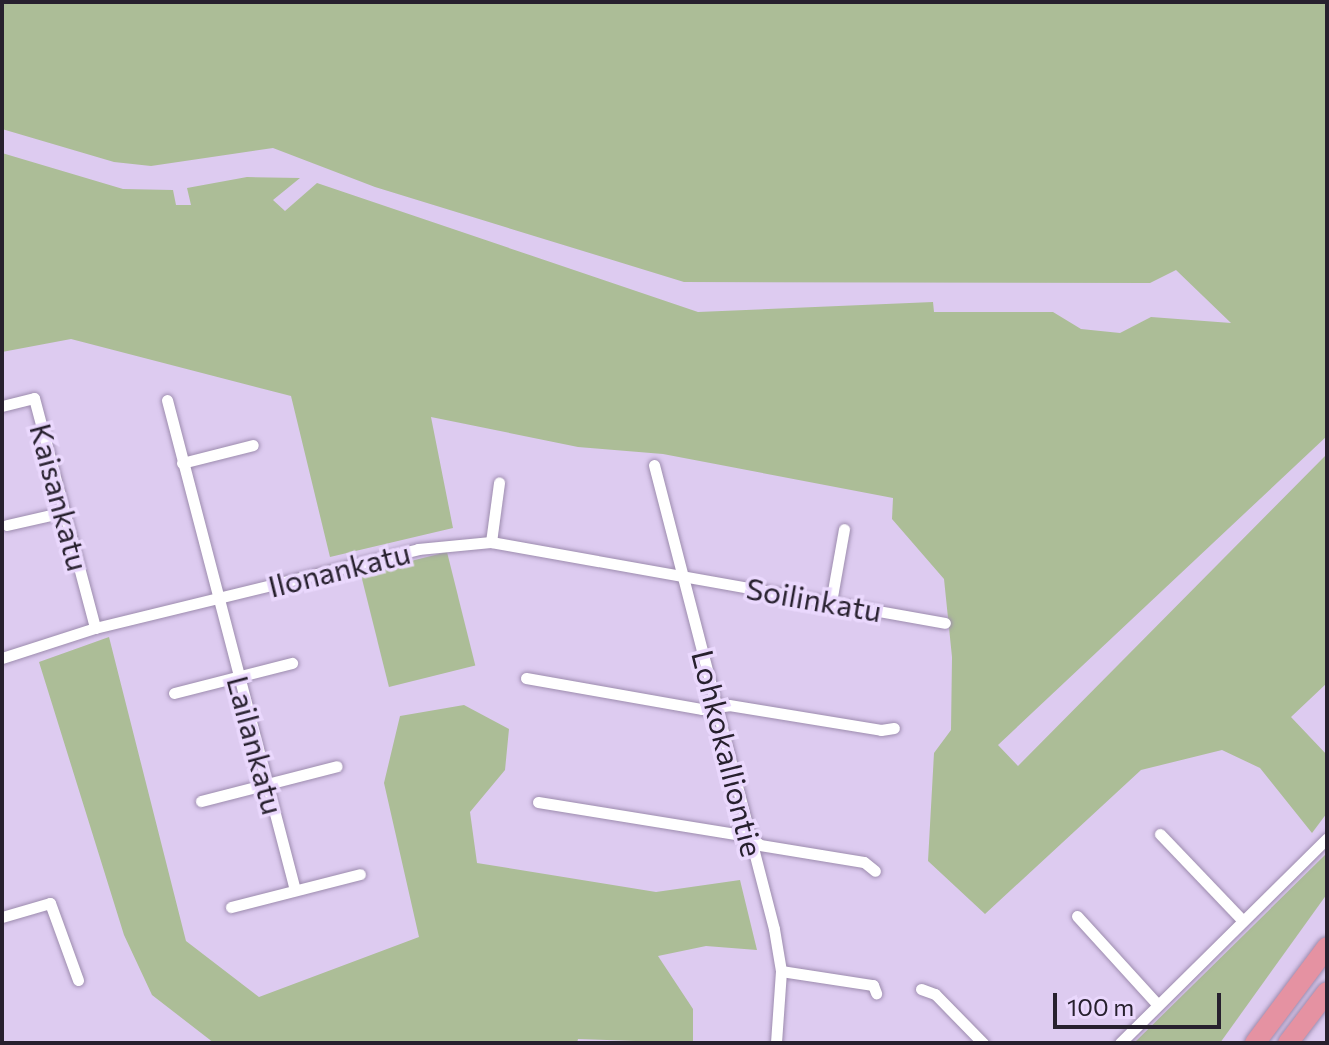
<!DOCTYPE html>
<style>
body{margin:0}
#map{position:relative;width:1329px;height:1045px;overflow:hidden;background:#ddcbf0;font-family:Commissioner,sans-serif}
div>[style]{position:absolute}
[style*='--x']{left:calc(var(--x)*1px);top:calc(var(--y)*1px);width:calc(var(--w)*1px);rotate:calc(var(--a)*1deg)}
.green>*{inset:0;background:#acbd97;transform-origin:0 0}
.roads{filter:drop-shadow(0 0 2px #9d8cae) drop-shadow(0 0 2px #9d8cae)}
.minor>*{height:11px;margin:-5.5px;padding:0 5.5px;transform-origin:5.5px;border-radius:5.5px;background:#fff}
.motorway>*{height:20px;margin:-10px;padding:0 10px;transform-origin:10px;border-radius:10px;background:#e592a2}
span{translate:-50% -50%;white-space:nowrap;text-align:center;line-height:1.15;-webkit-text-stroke:7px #ead8fd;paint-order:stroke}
.street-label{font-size:30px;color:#27202e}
.frame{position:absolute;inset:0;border:4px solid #27202e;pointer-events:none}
.scale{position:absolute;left:1053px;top:993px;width:168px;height:36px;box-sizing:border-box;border:4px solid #27202e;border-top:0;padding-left:10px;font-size:24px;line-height:28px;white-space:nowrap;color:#27202e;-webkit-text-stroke:6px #ead8fd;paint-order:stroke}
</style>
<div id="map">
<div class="green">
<i style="clip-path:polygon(2px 2px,1327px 2px,1327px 436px,998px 745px,1018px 766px,1327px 454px,1327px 683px,1291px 717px,1327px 755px,1327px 813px,1312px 833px,1260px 768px,1222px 750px,1141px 770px,985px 914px,928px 861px,934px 753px,951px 730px,952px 657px,944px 579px,892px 519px,893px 498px,663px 454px,578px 447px,431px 417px,453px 528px,330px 557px,291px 396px,71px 339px,2px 352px,2px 153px,123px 189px,173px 190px,176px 205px,191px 205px,187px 188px,247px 177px,300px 178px,273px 200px,285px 211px,317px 183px,698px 312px,933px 302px,934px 312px,1053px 312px,1081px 329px,1120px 333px,1151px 317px,1231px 323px,1176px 270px,1150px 283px,684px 282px,375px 187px,273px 148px,151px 166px,114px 162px,2px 129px)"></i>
<i style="left:447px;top:552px;width:117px;height:89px;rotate:76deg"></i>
<i style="clip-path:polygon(109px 637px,186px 941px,259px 997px,419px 937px,384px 783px,400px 716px,464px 705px,509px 729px,505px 770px,470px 812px,477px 863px,656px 892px,740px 880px,757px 950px,706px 946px,658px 956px,693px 1009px,693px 1043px,578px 1039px,577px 1043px,214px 1043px,152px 995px,124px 935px,39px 662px)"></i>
<i style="clip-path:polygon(1327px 853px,1327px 894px,1220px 1043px,1134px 1043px)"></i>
</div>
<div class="roads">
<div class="minor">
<i style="--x:167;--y:400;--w:506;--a:75.36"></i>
<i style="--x:2;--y:406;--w:33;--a:-14"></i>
<i style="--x:34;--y:398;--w:238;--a:75.1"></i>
<i style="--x:182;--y:463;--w:73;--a:-14.2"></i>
<i style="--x:654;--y:465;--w:479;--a:75.5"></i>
<i style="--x:774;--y:929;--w:43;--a:80.5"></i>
<i style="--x:781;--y:971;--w:72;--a:94"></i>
<i style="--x:7;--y:525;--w:58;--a:-12.8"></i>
<i style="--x:491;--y:542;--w:60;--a:-82.3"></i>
<i style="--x:831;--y:602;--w:74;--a:-79.9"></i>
<i style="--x:2;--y:658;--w:98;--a:-17.9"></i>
<i style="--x:95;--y:628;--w:333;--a:-13.7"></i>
<i style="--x:418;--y:549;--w:73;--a:-5.5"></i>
<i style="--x:491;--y:542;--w:461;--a:10.1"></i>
<i style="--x:526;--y:678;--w:179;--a:10"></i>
<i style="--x:702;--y:709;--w:27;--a:-8"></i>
<i style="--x:729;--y:705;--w:154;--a:9.3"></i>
<i style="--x:881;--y:730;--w:13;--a:-9"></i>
<i style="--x:174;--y:693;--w:122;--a:-14.3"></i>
<i style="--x:201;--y:801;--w:140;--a:-14.4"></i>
<i style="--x:538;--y:802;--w:214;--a:9.2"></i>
<i style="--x:749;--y:836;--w:14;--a:39"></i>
<i style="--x:760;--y:845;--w:105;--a:9.3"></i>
<i style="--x:864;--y:862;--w:14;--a:39"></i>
<i style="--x:1160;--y:834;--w:120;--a:46.3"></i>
<i style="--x:231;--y:907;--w:133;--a:-14.3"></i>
<i style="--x:1077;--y:916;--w:120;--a:47.7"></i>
<i style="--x:2;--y:917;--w:50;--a:-16.3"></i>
<i style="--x:50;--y:903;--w:82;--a:70"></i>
<i style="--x:781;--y:971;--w:93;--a:8.7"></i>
<i style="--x:873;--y:985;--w:9;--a:69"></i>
<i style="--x:921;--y:989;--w:15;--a:20"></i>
<i style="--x:935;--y:994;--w:69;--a:45.6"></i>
<i style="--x:1120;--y:1043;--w:291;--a:-44.7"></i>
</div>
<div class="motorway">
<i style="--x:1255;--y:1043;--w:120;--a:-53.1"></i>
<i style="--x:1288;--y:1043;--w:64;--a:-52.6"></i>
</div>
</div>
<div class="street-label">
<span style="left:60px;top:497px;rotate:75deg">Kaisankatu</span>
<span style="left:339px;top:569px;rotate:-14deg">Ilonankatu</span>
<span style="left:814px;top:599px;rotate:10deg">Soilinkatu</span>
<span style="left:256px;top:745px;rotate:75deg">Lailankatu</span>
<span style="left:728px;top:753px;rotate:76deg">Lohkokalliontie</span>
</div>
<div class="frame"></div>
<div class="scale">100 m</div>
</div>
